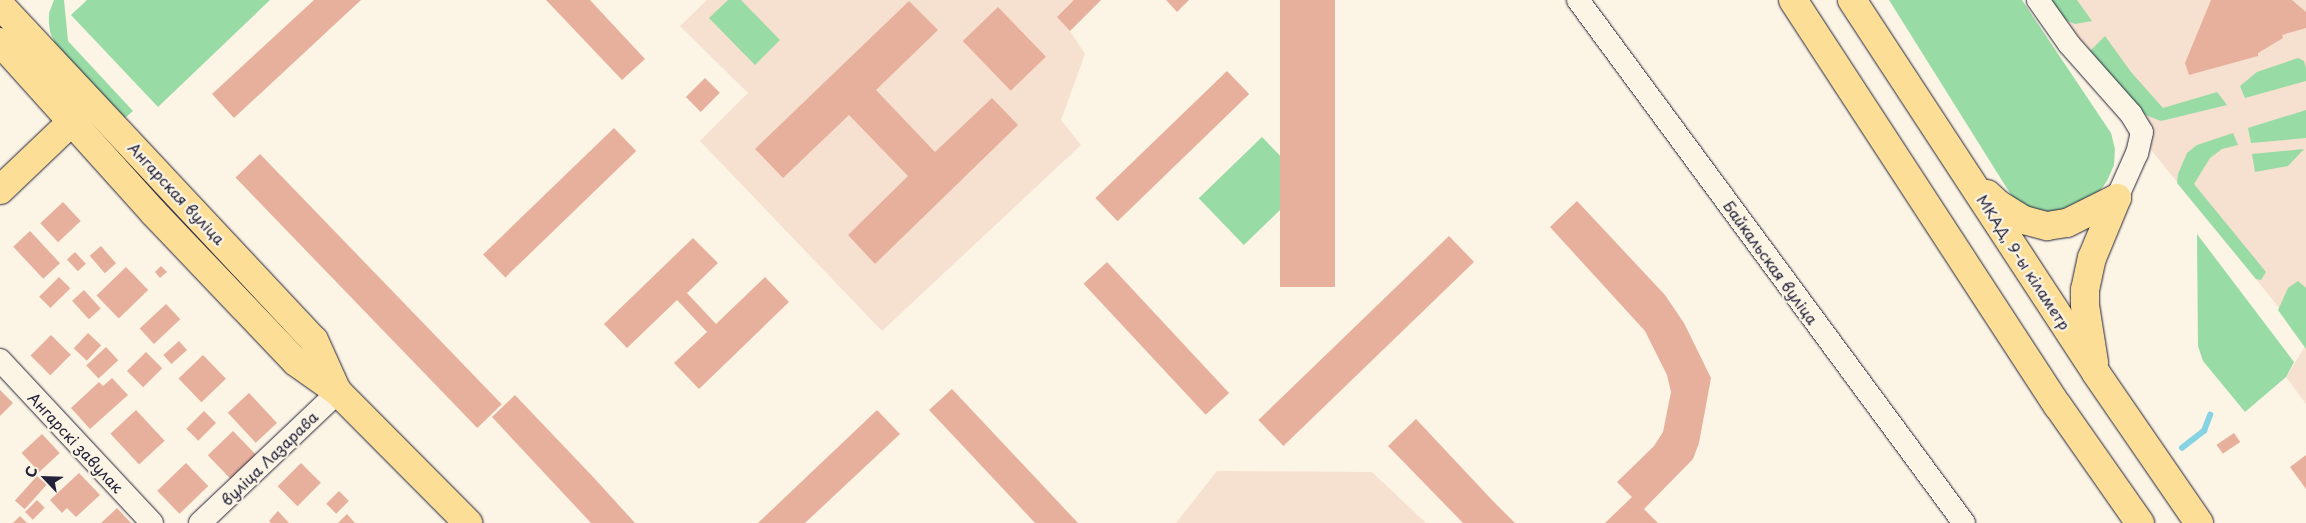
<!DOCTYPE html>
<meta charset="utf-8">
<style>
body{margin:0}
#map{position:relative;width:2306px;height:523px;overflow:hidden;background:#fcf5e5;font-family:"Playpen Sans",sans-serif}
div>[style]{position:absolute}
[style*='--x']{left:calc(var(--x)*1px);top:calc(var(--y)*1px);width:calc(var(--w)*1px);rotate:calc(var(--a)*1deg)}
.built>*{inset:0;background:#f6e0cf}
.green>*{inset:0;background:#98dba5;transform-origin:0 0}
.stream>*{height:5.5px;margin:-2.75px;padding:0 2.75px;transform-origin:2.75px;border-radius:2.75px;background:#85d3e3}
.building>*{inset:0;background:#e7b09d;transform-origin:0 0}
.roads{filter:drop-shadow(0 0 1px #22223b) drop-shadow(0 0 1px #22223b)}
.minor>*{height:22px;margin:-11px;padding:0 11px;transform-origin:11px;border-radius:11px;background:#fcf5e5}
.major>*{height:28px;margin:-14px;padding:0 14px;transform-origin:14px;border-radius:14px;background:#fdde96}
.highway>*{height:28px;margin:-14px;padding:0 14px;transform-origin:14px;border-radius:14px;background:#fdde96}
span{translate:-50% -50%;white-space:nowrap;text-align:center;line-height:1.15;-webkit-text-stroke:4.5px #fcf5e5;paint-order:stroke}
.street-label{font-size:15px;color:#22223b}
.north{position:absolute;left:20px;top:453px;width:50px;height:50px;-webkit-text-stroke:4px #fcf5e5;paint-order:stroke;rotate:294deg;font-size:14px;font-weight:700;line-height:20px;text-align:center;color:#22223b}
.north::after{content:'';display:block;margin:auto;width:18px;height:22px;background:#22223b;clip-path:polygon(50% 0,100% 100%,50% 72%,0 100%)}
</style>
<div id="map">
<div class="built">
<i style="clip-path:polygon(707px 0,1101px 0,1070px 31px,1085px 54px,1061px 120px,1081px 145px,882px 331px,700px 141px,748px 93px,680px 26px)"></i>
<i style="clip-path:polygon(2044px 0,2306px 0,2306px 341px,2113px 103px)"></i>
<i style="clip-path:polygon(2306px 345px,2306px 404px,2286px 377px)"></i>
<i style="clip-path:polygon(1217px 471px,1372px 472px,1426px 523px,1176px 523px)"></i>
</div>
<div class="green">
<i style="clip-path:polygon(54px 0,64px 0,68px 41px,133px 111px,125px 118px,57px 47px,50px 32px,49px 23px,49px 13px)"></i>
<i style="clip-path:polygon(87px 0,270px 0,158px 107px,71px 15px)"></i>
<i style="clip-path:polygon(728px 0,741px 0,780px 40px,755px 65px,709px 18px)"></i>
<i style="clip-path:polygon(1889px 0,2022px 0,2111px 133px,2115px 149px,2114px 165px,2107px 181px,2094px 199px,2047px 221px,2013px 198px)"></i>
<i style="clip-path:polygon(2051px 0,2077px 0,2092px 21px,2075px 24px,2065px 20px)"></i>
<i style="clip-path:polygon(2105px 36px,2131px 72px,2163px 108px,2217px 92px,2227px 105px,2161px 121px,2148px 116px,2139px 110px,2090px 51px)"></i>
<i style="clip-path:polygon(2298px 58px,2304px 61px,2306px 68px,2306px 81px,2245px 98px,2240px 86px,2257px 72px)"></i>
<i style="clip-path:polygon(2306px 110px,2306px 138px,2251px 143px,2248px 128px)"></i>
<i style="clip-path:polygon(2233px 133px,2238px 145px,2222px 149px,2210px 158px,2194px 184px,2266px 272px,2261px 280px,2256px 279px,2177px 183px,2178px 174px,2187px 153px,2197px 145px)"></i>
<i style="left:1262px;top:137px;width:65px;height:88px;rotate:46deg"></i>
<i style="clip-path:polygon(2304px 149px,2288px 166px,2255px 172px,2252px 154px)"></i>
<i style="clip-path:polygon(2197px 234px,2294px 362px,2286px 377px,2245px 412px,2203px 361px,2198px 346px)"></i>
<i style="clip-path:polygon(2298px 281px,2306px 288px,2306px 349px,2278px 310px,2288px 288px)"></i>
</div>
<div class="stream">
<i style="--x:2182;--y:448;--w:28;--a:-38"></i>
<i style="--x:2204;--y:431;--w:17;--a:-69"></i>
</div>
<div class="building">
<i style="clip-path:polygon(314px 0,361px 0,234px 118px,212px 94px)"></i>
<i style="clip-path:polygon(546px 0,590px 0,645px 59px,622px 80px)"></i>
<i style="clip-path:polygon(1074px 0,1101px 0,1070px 31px,1057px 17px)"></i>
<i style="clip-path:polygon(1166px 0,1189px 0,1177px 12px)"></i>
<i style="left:1280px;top:0;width:55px;height:287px"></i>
<i style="clip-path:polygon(2211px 0,2292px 0,2306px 12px,2306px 28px,2282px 35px,2283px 38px,2258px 53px,2258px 56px,2189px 75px,2185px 63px)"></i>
<i style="clip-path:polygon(909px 1px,938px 30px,876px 90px,935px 152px,992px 98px,1018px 125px,875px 264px,848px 235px,908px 176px,849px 115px,783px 178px,755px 149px)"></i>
<i style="left:998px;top:7px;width:69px;height:49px;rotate:46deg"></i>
<i style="left:1227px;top:71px;width:32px;height:183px;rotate:46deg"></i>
<i style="left:705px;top:78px;width:21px;height:27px;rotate:45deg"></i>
<i style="left:614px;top:128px;width:32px;height:182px;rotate:46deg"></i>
<i style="left:260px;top:154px;width:348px;height:34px;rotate:46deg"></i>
<i style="clip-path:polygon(1577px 201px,1665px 295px,1684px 323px,1711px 378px,1699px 443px,1693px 459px,1644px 509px,1658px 523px,1605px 523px,1632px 497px,1617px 482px,1654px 446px,1663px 432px,1671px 392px,1667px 375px,1645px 331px,1550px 227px)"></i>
<i style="left:63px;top:202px;width:26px;height:31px;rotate:47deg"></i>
<i style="left:30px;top:231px;width:44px;height:23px;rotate:47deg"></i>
<i style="left:1449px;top:236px;width:36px;height:265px;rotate:46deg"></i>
<i style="clip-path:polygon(693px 238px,718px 263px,687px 293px,716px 324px,765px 277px,789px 302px,699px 389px,674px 363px,707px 332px,677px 300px,627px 348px,604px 324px)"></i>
<i style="left:101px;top:246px;width:23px;height:15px;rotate:49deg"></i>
<i style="left:75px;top:252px;width:16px;height:11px;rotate:47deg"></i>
<i style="left:1107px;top:262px;width:179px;height:32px;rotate:47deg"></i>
<i style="clip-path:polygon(161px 266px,167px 272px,160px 278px,155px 272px)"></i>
<i style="left:126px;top:267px;width:32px;height:41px;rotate:46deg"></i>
<i style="left:59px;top:277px;width:16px;height:28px;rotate:45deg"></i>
<i style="left:84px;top:290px;width:25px;height:16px;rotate:48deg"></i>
<i style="left:166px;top:304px;width:21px;height:36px;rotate:47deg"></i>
<i style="left:88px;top:333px;width:18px;height:21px;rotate:43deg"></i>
<i style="left:51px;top:335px;width:28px;height:29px;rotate:45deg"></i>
<i style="left:179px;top:341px;width:12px;height:21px;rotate:48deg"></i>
<i style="left:106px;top:347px;width:18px;height:27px;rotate:47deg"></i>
<i style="left:146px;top:352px;width:23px;height:27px;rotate:45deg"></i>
<i style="left:203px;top:355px;width:33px;height:34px;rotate:46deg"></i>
<i style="clip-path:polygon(112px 378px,128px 395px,90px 429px,71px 408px,99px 382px,103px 386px)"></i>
<i style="clip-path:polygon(952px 389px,1078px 523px,1035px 523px,946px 428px,929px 410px)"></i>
<i style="clip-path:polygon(0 390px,13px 403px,0 416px)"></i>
<i style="left:249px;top:393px;width:41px;height:29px;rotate:47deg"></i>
<i style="clip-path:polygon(515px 395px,595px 479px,635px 523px,591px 523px,492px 417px)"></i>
<i style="left:136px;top:410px;width:42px;height:35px;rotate:47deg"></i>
<i style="clip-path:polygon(877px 410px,900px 434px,805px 523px,758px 523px)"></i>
<i style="left:204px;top:411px;width:17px;height:25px;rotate:45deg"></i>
<i style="clip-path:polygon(1416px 419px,1492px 500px,1515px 523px,1463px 523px,1388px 446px)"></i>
<i style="left:233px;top:431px;width:35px;height:35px;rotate:46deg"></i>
<i style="left:2234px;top:433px;width:11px;height:21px;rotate:56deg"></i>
<i style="left:42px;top:434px;width:26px;height:28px;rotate:47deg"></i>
<i style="clip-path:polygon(2306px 455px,2306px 489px,2290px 467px)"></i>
<i style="left:186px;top:463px;width:32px;height:40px;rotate:46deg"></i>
<i style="left:301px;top:463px;width:28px;height:33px;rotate:45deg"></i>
<i style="clip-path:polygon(79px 473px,100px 495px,76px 517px,67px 508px,62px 513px,50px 500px)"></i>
<i style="left:37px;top:476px;width:13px;height:33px;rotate:42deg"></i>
<i style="left:339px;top:491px;width:14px;height:18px;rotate:45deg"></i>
<i style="left:37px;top:500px;width:11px;height:17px;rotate:45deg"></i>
<i style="clip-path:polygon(117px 508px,131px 523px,101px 523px)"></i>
<i style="clip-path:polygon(278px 511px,289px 523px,271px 523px,269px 521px)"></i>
<i style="clip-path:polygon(347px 514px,355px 523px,338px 523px)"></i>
<i style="clip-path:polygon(20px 516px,27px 523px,13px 523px)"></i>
</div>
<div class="roads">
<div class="minor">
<i style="--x:1578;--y:0;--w:650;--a:53.57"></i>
<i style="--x:2038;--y:0;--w:54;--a:54.8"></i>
<i style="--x:2069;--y:44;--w:94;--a:48.5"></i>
<i style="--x:2131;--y:114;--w:21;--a:59"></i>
<i style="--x:2142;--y:132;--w:22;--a:103"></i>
<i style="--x:2137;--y:153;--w:49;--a:114"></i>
<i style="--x:0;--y:360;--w:223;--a:47"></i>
<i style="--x:200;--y:523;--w:190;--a:-43.5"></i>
</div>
<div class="major">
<i style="--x:0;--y:5;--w:459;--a:46.9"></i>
<i style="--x:314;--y:340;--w:56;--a:65.7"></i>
<i style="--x:0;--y:42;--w:229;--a:48"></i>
<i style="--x:153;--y:212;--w:207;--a:46.4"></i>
<i style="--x:296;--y:362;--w:52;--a:35.5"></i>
<i style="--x:338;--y:392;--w:185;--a:45.2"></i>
<i style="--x:0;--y:190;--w:119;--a:-43.6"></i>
</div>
<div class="highway">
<i style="--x:1793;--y:0;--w:485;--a:56.9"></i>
<i style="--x:2058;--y:406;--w:143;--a:55"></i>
<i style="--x:1852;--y:0;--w:446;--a:56.8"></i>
<i style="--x:2096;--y:373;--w:182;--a:55.5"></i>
<i style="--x:1987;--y:194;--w:15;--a:42"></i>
<i style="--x:1998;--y:204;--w:31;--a:32"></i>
<i style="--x:2024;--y:220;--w:24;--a:15"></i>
<i style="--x:2047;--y:226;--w:20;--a:-9"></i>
<i style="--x:2067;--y:223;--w:56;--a:-26.6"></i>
<i style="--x:2094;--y:362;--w:58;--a:-99"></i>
<i style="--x:2085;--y:305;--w:15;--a:-90"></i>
<i style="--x:2085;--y:290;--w:33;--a:-78"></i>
<i style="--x:2092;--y:258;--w:65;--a:-67.4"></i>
</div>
</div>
<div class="street-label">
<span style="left:177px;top:193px;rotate:47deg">Ангарская вуліца</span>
<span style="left:1771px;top:262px;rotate:54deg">Байкальская вуліца</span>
<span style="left:2024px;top:262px;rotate:57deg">МКАД, 9-ы кіламетр</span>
<span style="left:76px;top:442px;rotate:47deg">Ангарскі завулак</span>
<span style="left:269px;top:458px;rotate:-44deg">вуліца Лазарава</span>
</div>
<div class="north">С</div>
</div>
